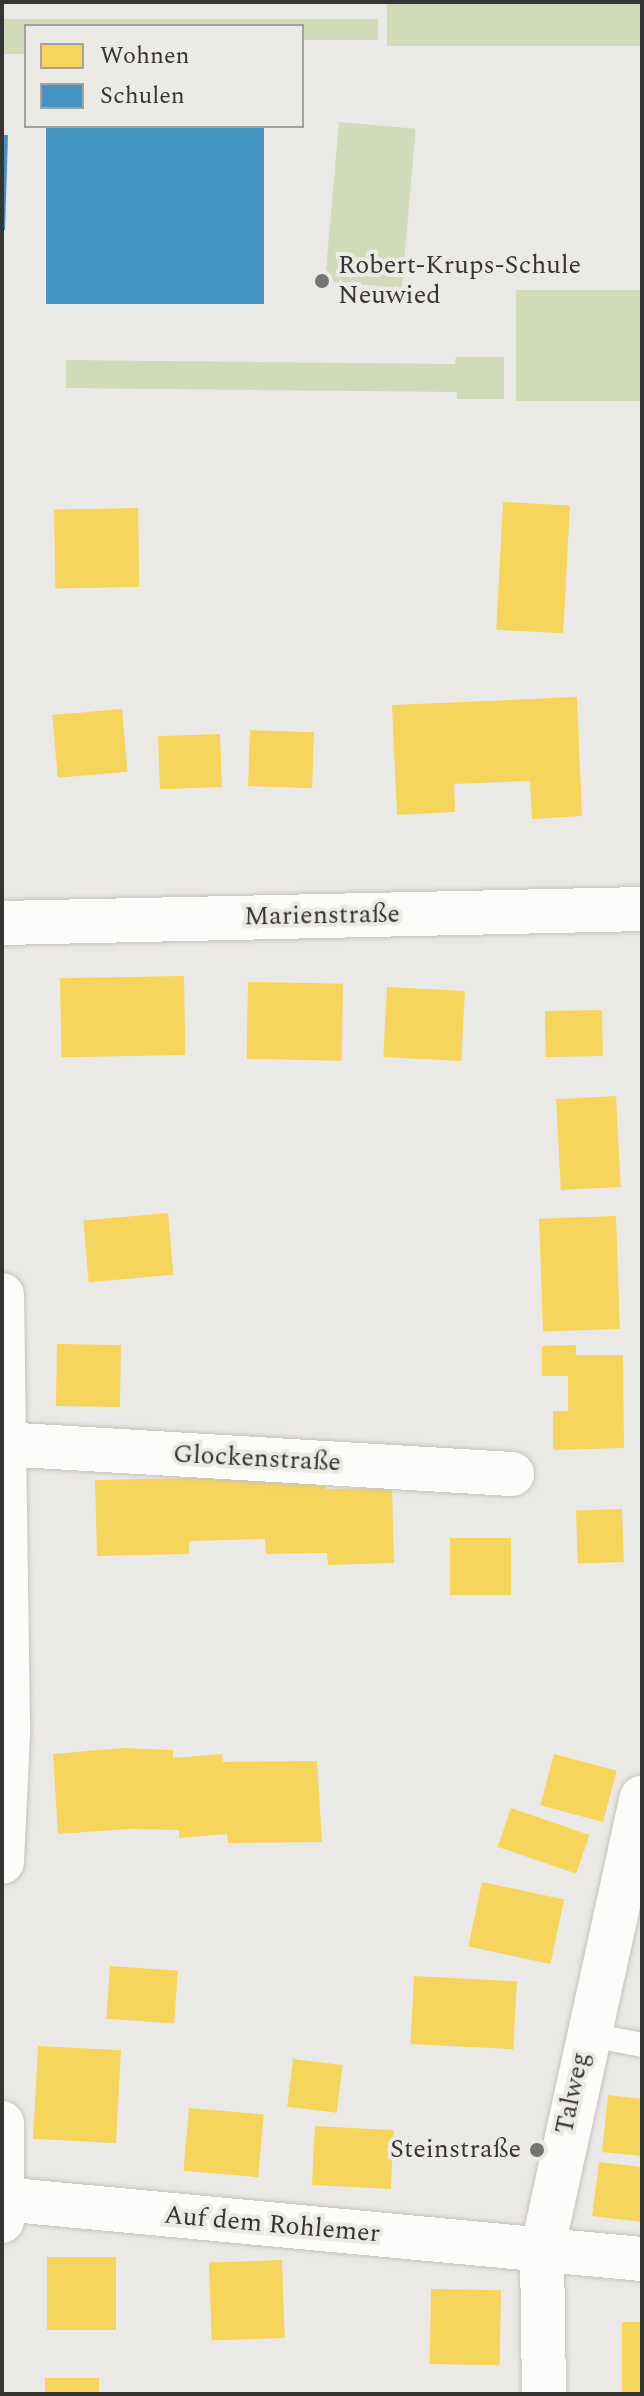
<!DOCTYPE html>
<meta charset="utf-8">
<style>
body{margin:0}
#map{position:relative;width:644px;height:2396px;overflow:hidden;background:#ebe9e6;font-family:Spectral,serif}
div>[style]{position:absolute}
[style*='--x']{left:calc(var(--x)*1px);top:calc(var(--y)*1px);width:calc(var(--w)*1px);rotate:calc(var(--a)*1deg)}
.green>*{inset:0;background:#d1dbb9;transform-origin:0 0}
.homes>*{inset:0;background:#f6d55c;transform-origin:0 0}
.schools>*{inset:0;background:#4393c3;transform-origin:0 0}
.roads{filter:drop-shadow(0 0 2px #c3c2c0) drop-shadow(0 0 2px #c3c2c0)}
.service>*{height:24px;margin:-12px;padding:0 12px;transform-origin:12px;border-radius:12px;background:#fcfcfb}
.minor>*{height:44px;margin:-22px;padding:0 22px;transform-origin:22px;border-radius:22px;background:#fcfcfb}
.dots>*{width:22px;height:22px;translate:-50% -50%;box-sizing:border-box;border:4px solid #eceae5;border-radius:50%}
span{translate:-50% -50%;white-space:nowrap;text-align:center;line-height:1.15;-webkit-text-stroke:8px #eceae5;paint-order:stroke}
.poi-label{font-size:26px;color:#373534}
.left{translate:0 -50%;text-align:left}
.right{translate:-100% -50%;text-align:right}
.street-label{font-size:26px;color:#373534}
.frame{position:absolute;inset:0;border:4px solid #373534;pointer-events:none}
.legend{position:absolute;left:24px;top:24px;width:280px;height:104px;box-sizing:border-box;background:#eceae5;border:2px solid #a4a29e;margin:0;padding:10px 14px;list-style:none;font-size:24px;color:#373534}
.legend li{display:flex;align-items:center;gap:16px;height:40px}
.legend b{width:40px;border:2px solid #a4a29e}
</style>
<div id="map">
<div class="green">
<i style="left:387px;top:2px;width:255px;height:44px"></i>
<i style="clip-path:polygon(2px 19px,378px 19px,378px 40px,302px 40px,302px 26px,26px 26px,26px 54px,2px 54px)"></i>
<i style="left:339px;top:122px;width:77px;height:160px;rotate:5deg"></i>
<i style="left:516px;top:290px;width:126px;height:111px"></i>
<i style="clip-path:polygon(456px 357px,504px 357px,504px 399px,457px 399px,457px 392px,66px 388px,66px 360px,455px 364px)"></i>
</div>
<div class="homes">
<i style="left:503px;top:502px;width:67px;height:128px;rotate:3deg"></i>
<i style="left:138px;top:508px;width:79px;height:84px;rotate:89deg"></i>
<i style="clip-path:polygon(577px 697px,582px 816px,532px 819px,530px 781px,454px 784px,455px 812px,397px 815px,392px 705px)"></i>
<i style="left:122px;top:709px;width:63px;height:70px;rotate:85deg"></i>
<i style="left:250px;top:730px;width:64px;height:56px;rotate:2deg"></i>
<i style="left:220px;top:734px;width:53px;height:62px;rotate:88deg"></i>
<i style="left:184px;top:976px;width:79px;height:124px;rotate:89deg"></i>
<i style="left:248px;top:982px;width:95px;height:77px;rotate:1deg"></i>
<i style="left:387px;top:987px;width:78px;height:70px;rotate:3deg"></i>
<i style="left:602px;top:1010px;width:46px;height:57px;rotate:89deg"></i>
<i style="left:616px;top:1096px;width:91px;height:60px;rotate:87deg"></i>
<i style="left:168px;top:1213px;width:62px;height:85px;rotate:85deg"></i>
<i style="left:616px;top:1216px;width:113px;height:77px;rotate:88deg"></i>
<i style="left:57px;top:1344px;width:64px;height:62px;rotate:1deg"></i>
<i style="clip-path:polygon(576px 1345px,576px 1355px,623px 1355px,624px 1448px,553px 1450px,553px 1411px,568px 1411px,568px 1376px,542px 1376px,542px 1346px)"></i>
<i style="clip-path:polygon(188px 1470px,326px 1480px,326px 1489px,392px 1488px,394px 1563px,328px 1565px,327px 1553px,266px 1554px,265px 1539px,189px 1541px,189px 1554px,97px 1556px,95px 1480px,188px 1478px)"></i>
<i style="left:622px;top:1509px;width:53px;height:46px;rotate:88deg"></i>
<i style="left:450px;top:1538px;width:61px;height:57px"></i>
<i style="clip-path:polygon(123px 1748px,173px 1750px,173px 1758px,222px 1754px,223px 1762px,317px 1761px,322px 1842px,228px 1843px,227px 1834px,179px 1838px,179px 1830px,129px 1829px,58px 1834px,53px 1754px)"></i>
<i style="left:554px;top:1754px;width:65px;height:53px;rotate:15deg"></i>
<i style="left:511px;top:1808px;width:83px;height:41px;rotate:19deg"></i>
<i style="left:482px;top:1882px;width:84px;height:66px;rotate:12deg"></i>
<i style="left:110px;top:1966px;width:68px;height:53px;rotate:4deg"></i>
<i style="left:414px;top:1976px;width:103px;height:68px;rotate:3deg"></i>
<i style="left:38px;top:2046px;width:83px;height:93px;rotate:3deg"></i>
<i style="left:293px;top:2059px;width:50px;height:48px;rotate:7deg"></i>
<i style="clip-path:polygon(608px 2095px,642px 2099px,642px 2156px,602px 2152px)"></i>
<i style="left:189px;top:2108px;width:75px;height:63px;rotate:5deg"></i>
<i style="left:315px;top:2126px;width:79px;height:59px;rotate:3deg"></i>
<i style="clip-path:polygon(599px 2162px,642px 2167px,642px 2222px,592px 2216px)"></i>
<i style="left:116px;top:2257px;width:73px;height:69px;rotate:90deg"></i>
<i style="left:282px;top:2260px;width:78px;height:73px;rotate:88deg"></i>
<i style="left:431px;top:2289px;width:70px;height:75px;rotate:1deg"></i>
<i style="left:622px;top:2322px;width:20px;height:72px"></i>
<i style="left:99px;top:2378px;width:16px;height:54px;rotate:90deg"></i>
</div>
<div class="schools">
<i style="left:46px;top:126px;width:218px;height:178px"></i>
<i style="clip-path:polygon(2px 135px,8px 135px,5px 230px,2px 230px)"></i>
</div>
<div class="roads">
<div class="service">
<i style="--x:586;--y:2034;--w:57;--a:11.1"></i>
</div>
<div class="minor">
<i style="--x:2;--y:923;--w:640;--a:-1.25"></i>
<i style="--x:2;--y:1295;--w:439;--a:89.2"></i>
<i style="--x:8;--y:1734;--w:128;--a:92.7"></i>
<i style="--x:2;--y:1444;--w:511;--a:3.37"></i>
<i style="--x:2;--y:2123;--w:98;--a:90"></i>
<i style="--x:2;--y:2199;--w:643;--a:5.36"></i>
<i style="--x:544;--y:2394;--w:143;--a:-90.8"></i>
<i style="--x:542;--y:2251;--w:464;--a:-77.6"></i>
</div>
</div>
<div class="dots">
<i style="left:322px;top:281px;background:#767472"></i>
<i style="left:537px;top:2150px;background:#767472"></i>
</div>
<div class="poi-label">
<span class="left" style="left:338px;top:281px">Robert-Krups-Schule<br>Neuwied</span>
<span class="right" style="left:521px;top:2150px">Steinstraße</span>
</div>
<div class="street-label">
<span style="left:322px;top:916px;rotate:-1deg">Marienstraße</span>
<span style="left:257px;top:1459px;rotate:3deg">Glockenstraße</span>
<span style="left:573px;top:2093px;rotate:-78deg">Talweg</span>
<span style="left:272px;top:2225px;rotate:5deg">Auf dem Rohlemer</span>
</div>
<div class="frame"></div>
<ul class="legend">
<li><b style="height:22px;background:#f6d55c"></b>Wohnen</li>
<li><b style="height:22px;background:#4393c3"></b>Schulen</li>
</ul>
</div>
